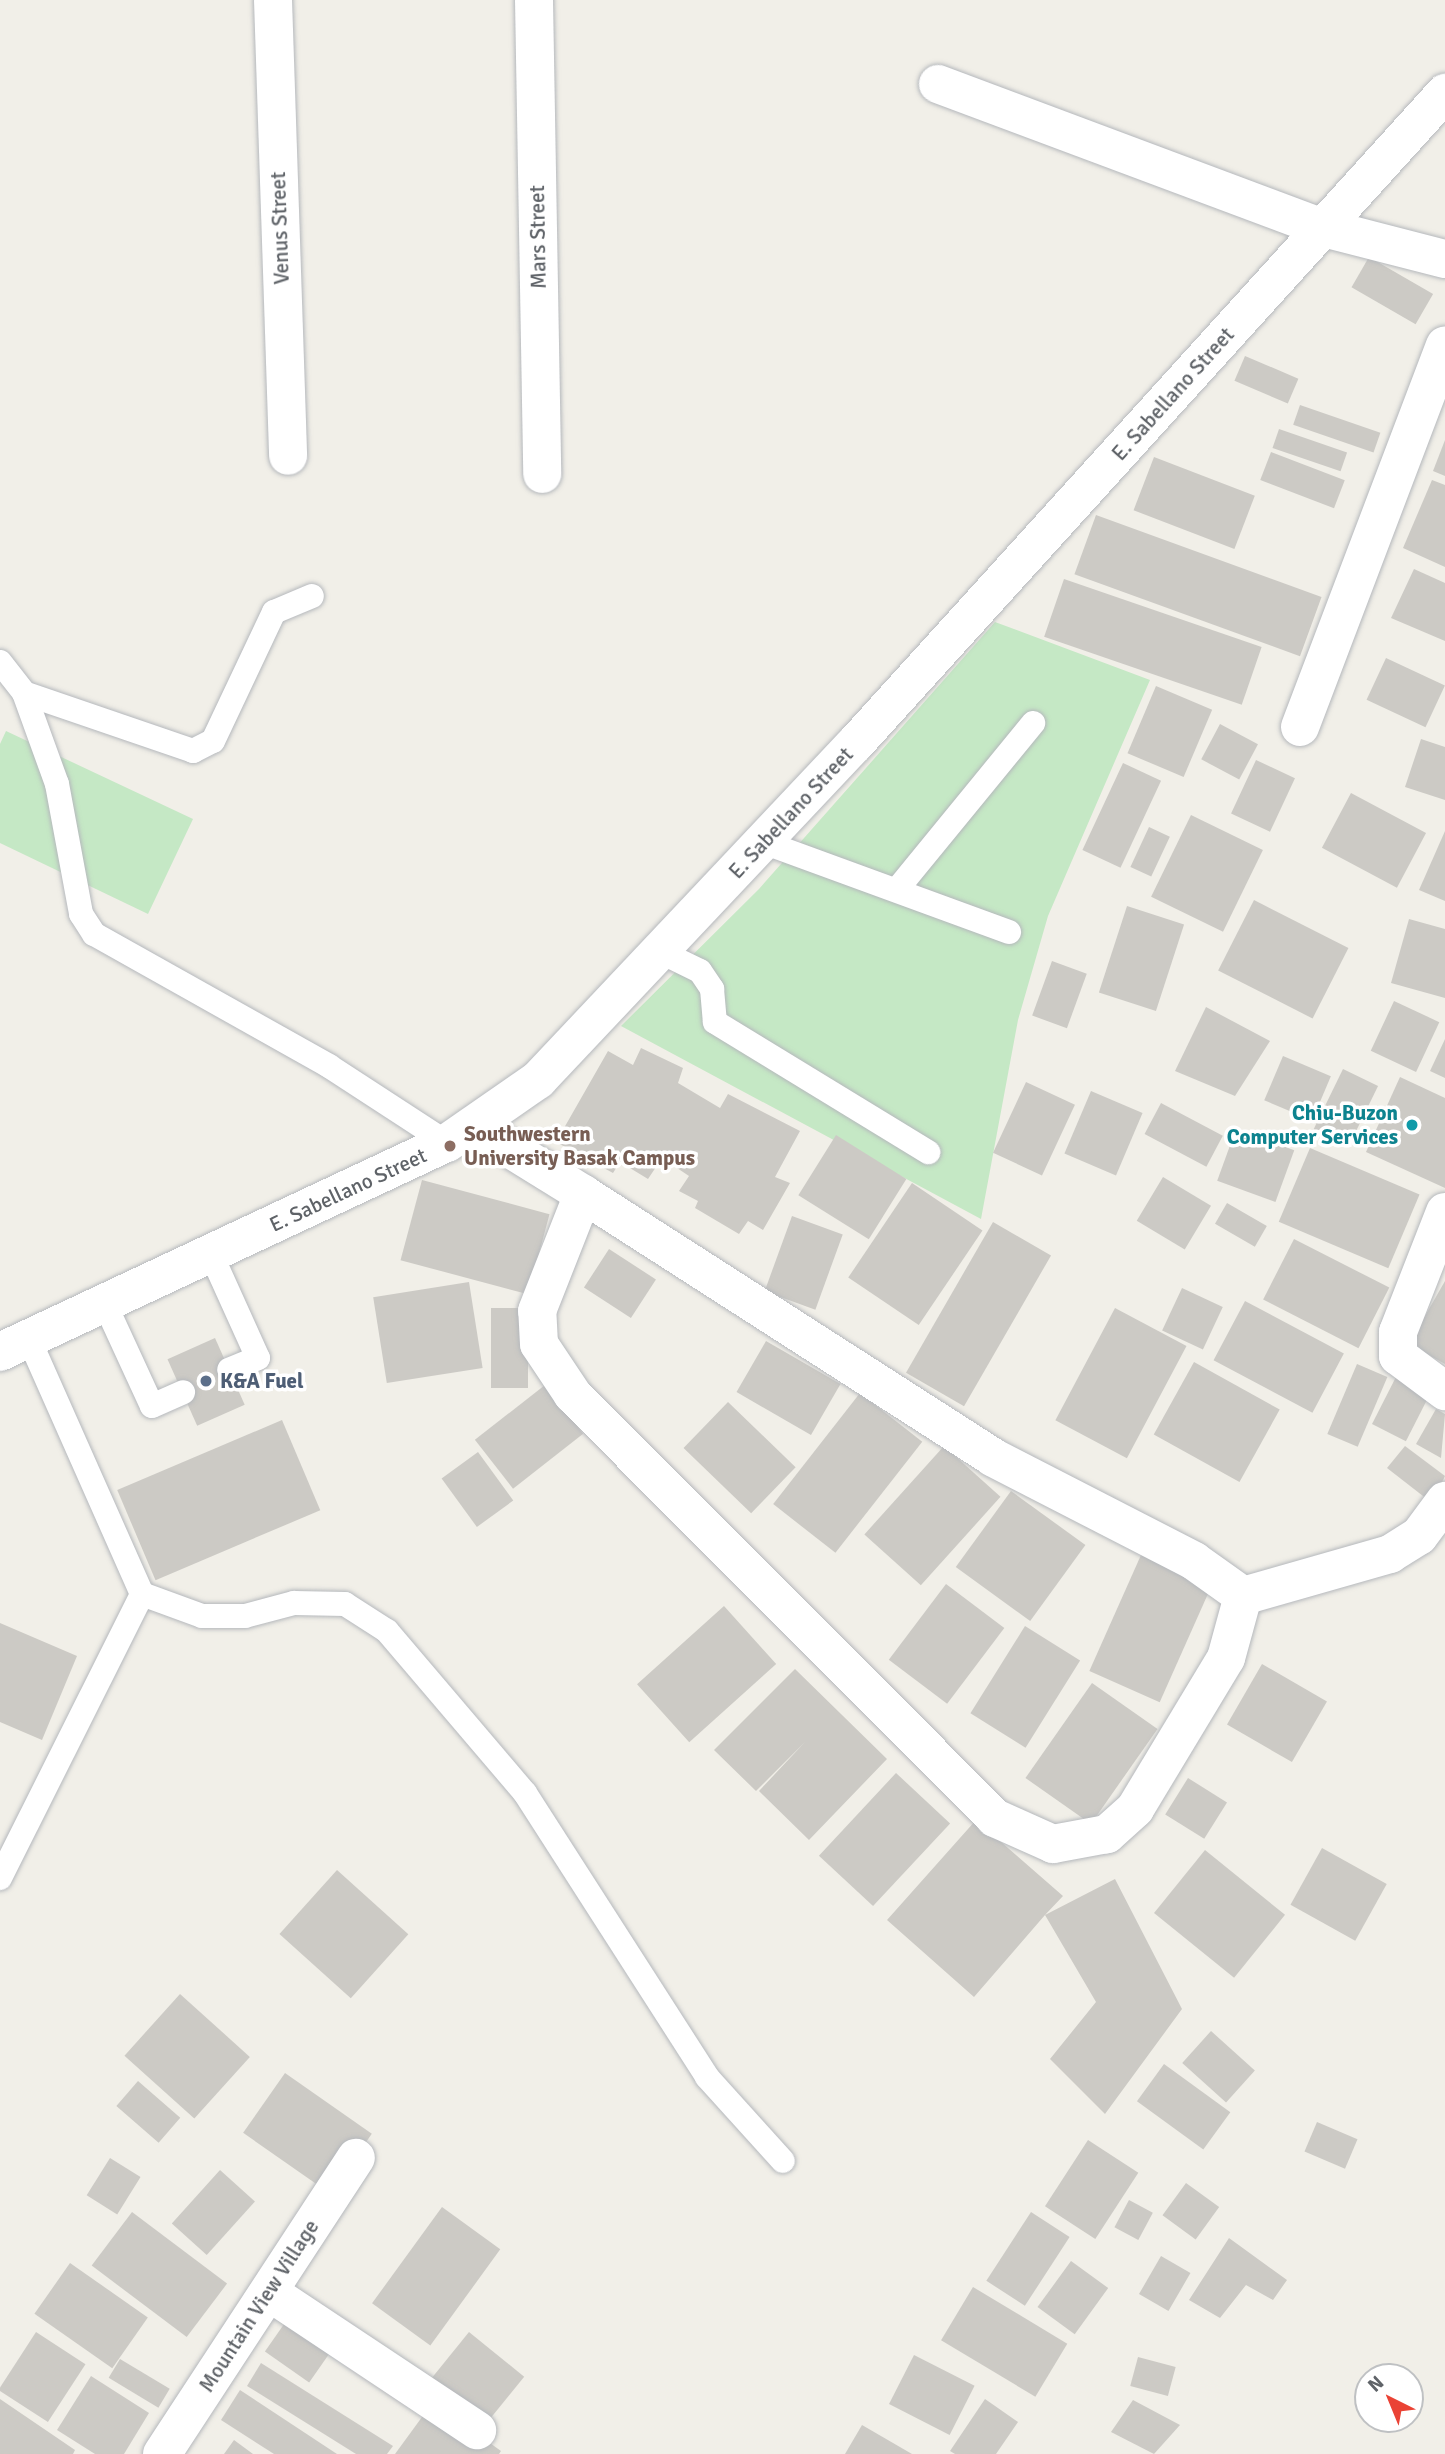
<!DOCTYPE html>
<style>
body{margin:0}
#map{position:relative;width:1445px;height:2454px;overflow:hidden;background:#f1efe8;font-family:Signika,sans-serif}
div>[style]{position:absolute}
[style*='--x']{left:calc(var(--x)*1px);top:calc(var(--y)*1px);width:calc(var(--w)*1px);rotate:calc(var(--a)*1deg)}
.green>*{inset:0;background:#c5e8c5}
.building>*{inset:0;background:#cccac5;transform-origin:0 0}
.roads{filter:drop-shadow(0 0 2px #b5b8bc) drop-shadow(0 0 2px #b5b8bc)}
.lane>*{height:24px;margin:-12px;padding:0 12px;transform-origin:12px;border-radius:12px;background:#fff}
.street>*{height:38px;margin:-19px;padding:0 19px;transform-origin:19px;border-radius:19px;background:#fff}
.secondary>*{height:38px;margin:-19px;padding:0 19px;transform-origin:19px;border-radius:19px;background:#fff}
.dots>*{width:19px;height:19px;translate:-50% -50%;box-sizing:border-box;border:4px solid #fff;border-radius:50%}
span{translate:-50% -50%;white-space:nowrap;text-align:center;line-height:1.15;-webkit-text-stroke:7px #fff;paint-order:stroke}
.street-label{font-size:21px;color:#5f6368}
.culture-label{font-size:21px;color:#0d838f;font-weight:700}
.right{translate:-100% -50%;text-align:right}
.education-label{font-size:21px;color:#785e54;font-weight:700}
.left{translate:0 -50%;text-align:left}
.service-label{font-size:21px;color:#4e5e75;font-weight:700}
.north{position:absolute;left:1354px;top:2363px;width:70px;height:70px;box-sizing:border-box;background:#fff;border:2px solid #bfc1c3;border-radius:50%;rotate:317deg;font-size:19px;font-weight:700;line-height:28px;text-align:center;color:#5f6368}
.north::after{content:'';display:block;margin:auto;width:24px;height:32px;background:#ea4335;clip-path:polygon(50% 0,100% 100%,50% 72%,0 100%)}
</style>
<div id="map">
<div class="green">
<i style="clip-path:polygon(995px 622px,1150px 680px,1048px 916px,1018px 1020px,981px 1219px,621px 1026px,759px 889px)"></i>
<i style="clip-path:polygon(6px 731px,193px 819px,148px 914px,0 843px,0 744px)"></i>
</div>
<div class="building">
<i style="left:1369px;top:257px;width:74px;height:35px;rotate:30deg"></i>
<i style="left:1245px;top:356px;width:58px;height:27px;rotate:23deg"></i>
<i style="left:1300px;top:405px;width:85px;height:21px;rotate:19deg"></i>
<i style="left:1279px;top:429px;width:72px;height:20px;rotate:19deg"></i>
<i style="clip-path:polygon(1445px 440px,1445px 476px,1433px 471px)"></i>
<i style="left:1271px;top:452px;width:79px;height:30px;rotate:21deg"></i>
<i style="left:1154px;top:457px;width:108px;height:57px;rotate:21deg"></i>
<i style="clip-path:polygon(1432px 480px,1445px 485px,1445px 567px,1403px 548px)"></i>
<i style="left:1096px;top:515px;width:240px;height:63px;rotate:20deg"></i>
<i style="clip-path:polygon(1414px 569px,1445px 583px,1445px 641px,1391px 618px)"></i>
<i style="left:1064px;top:579px;width:209px;height:61px;rotate:19deg"></i>
<i style="left:1386px;top:658px;width:65px;height:46px;rotate:25deg"></i>
<i style="left:1156px;top:686px;width:61px;height:73px;rotate:23deg"></i>
<i style="left:1220px;top:724px;width:43px;height:40px;rotate:28deg"></i>
<i style="clip-path:polygon(1421px 739px,1445px 747px,1445px 800px,1405px 787px)"></i>
<i style="left:1256px;top:760px;width:43px;height:59px;rotate:25deg"></i>
<i style="left:1123px;top:763px;width:42px;height:96px;rotate:25deg"></i>
<i style="left:1351px;top:793px;width:85px;height:62px;rotate:28deg"></i>
<i style="left:1191px;top:815px;width:80px;height:91px;rotate:26deg"></i>
<i style="left:1149px;top:827px;width:23px;height:44px;rotate:25deg"></i>
<i style="clip-path:polygon(1445px 831px,1445px 901px,1419px 890px)"></i>
<i style="left:1254px;top:900px;width:106px;height:79px;rotate:27deg"></i>
<i style="left:1127px;top:906px;width:60px;height:91px;rotate:18deg"></i>
<i style="clip-path:polygon(1409px 919px,1445px 929px,1445px 998px,1391px 983px)"></i>
<i style="left:1052px;top:961px;width:37px;height:58px;rotate:20deg"></i>
<i style="left:1394px;top:1001px;width:50px;height:55px;rotate:25deg"></i>
<i style="clip-path:polygon(1206px 1007px,1270px 1041px,1235px 1096px,1175px 1071px)"></i>
<i style="clip-path:polygon(1445px 1039px,1445px 1078px,1430px 1071px)"></i>
<i style="clip-path:polygon(641px 1048px,683px 1068px,678px 1083px,720px 1108px,728px 1094px,800px 1131px,775px 1177px,790px 1183px,763px 1230px,748px 1221px,739px 1234px,695px 1208px,698px 1201px,679px 1191px,689px 1176px,662px 1158px,648px 1179px,620px 1162px,613px 1173px,556px 1142px,608px 1051px,633px 1065px)"></i>
<i style="left:1283px;top:1056px;width:52px;height:48px;rotate:23deg"></i>
<i style="left:1343px;top:1069px;width:39px;height:67px;rotate:26deg"></i>
<i style="clip-path:polygon(1400px 1077px,1445px 1098px,1445px 1188px,1366px 1152px)"></i>
<i style="left:1026px;top:1082px;width:54px;height:78px;rotate:25deg"></i>
<i style="left:1091px;top:1091px;width:56px;height:68px;rotate:23deg"></i>
<i style="left:1161px;top:1103px;width:70px;height:35px;rotate:28deg"></i>
<i style="left:1236px;top:1129px;width:62px;height:55px;rotate:20deg"></i>
<i style="left:836px;top:1135px;width:83px;height:71px;rotate:32deg"></i>
<i style="left:1310px;top:1148px;width:119px;height:80px;rotate:23deg"></i>
<i style="left:1163px;top:1177px;width:56px;height:51px;rotate:31deg"></i>
<i style="left:422px;top:1180px;width:132px;height:83px;rotate:15deg"></i>
<i style="left:912px;top:1183px;width:85px;height:114px;rotate:34deg"></i>
<i style="left:1227px;top:1203px;width:46px;height:24px;rotate:30deg"></i>
<i style="left:792px;top:1216px;width:54px;height:80px;rotate:20deg"></i>
<i style="left:993px;top:1222px;width:67px;height:174px;rotate:30deg"></i>
<i style="left:1294px;top:1239px;width:107px;height:68px;rotate:27deg"></i>
<i style="left:609px;top:1249px;width:56px;height:46px;rotate:33deg"></i>
<i style="clip-path:polygon(1445px 1281px,1445px 1364px,1409px 1344px)"></i>
<i style="left:469px;top:1282px;width:87px;height:97px;rotate:81deg"></i>
<i style="left:1182px;top:1288px;width:45px;height:47px;rotate:25deg"></i>
<i style="left:1245px;top:1301px;width:112px;height:67px;rotate:28deg"></i>
<i style="left:491px;top:1308px;width:37px;height:80px"></i>
<i style="left:1115px;top:1308px;width:81px;height:127px;rotate:28deg"></i>
<i style="left:215px;top:1338px;width:73px;height:52px;rotate:66deg"></i>
<i style="left:766px;top:1341px;width:86px;height:59px;rotate:30deg"></i>
<i style="left:1194px;top:1362px;width:98px;height:83px;rotate:29deg"></i>
<i style="left:1357px;top:1364px;width:33px;height:76px;rotate:23deg"></i>
<i style="left:1397px;top:1375px;width:38px;height:55px;rotate:27deg"></i>
<i style="left:545px;top:1385px;width:62px;height:89px;rotate:52deg"></i>
<i style="left:860px;top:1393px;width:79px;height:141px;rotate:38deg"></i>
<i style="left:728px;top:1402px;width:94px;height:64px;rotate:44deg"></i>
<i style="clip-path:polygon(1436px 1409px,1445px 1414px,1441px 1458px,1416px 1444px)"></i>
<i style="left:282px;top:1420px;width:98px;height:179px;rotate:67deg"></i>
<i style="left:944px;top:1446px;width:76px;height:119px;rotate:42deg"></i>
<i style="clip-path:polygon(1405px 1446px,1445px 1476px,1432px 1503px,1387px 1468px)"></i>
<i style="left:478px;top:1452px;width:60px;height:45px;rotate:54deg"></i>
<i style="left:1011px;top:1491px;width:92px;height:94px;rotate:36deg"></i>
<i style="left:1141px;top:1555px;width:77px;height:127px;rotate:24deg"></i>
<i style="left:946px;top:1584px;width:73px;height:95px;rotate:37deg"></i>
<i style="left:724px;top:1606px;width:78px;height:117px;rotate:48deg"></i>
<i style="clip-path:polygon(0 1623px,77px 1656px,42px 1740px,0 1722px)"></i>
<i style="left:1025px;top:1626px;width:65px;height:103px;rotate:32deg"></i>
<i style="left:1262px;top:1664px;width:75px;height:70px;rotate:30deg"></i>
<i style="clip-path:polygon(795px 1669px,887px 1759px,809px 1840px,759px 1791px,805px 1742px,756px 1791px,714px 1750px)"></i>
<i style="left:1092px;top:1683px;width:80px;height:116px;rotate:35deg"></i>
<i style="left:896px;top:1773px;width:74px;height:113px;rotate:43deg"></i>
<i style="left:1188px;top:1778px;width:46px;height:43px;rotate:32deg"></i>
<i style="clip-path:polygon(976px 1820px,1063px 1896px,1045px 1915px,1115px 1879px,1182px 2009px,1105px 2114px,1050px 2059px,1096px 2002px,1045px 1915px,974px 1997px,887px 1920px)"></i>
<i style="left:1322px;top:1848px;width:74px;height:65px;rotate:29deg"></i>
<i style="left:1205px;top:1850px;width:103px;height:81px;rotate:39deg"></i>
<i style="left:337px;top:1870px;width:96px;height:86px;rotate:42deg"></i>
<i style="left:180px;top:1994px;width:94px;height:83px;rotate:42deg"></i>
<i style="left:1211px;top:2031px;width:59px;height:43px;rotate:42deg"></i>
<i style="left:1164px;top:2064px;width:82px;height:46px;rotate:36deg"></i>
<i style="left:285px;top:2073px;width:106px;height:73px;rotate:35deg"></i>
<i style="left:138px;top:2081px;width:56px;height:33px;rotate:41deg"></i>
<i style="left:1317px;top:2122px;width:44px;height:32px;rotate:23deg"></i>
<i style="left:1088px;top:2140px;width:60px;height:79px;rotate:33deg"></i>
<i style="left:110px;top:2158px;width:36px;height:44px;rotate:32deg"></i>
<i style="left:220px;top:2170px;width:47px;height:72px;rotate:42deg"></i>
<i style="left:1186px;top:2183px;width:41px;height:40px;rotate:36deg"></i>
<i style="left:1129px;top:2200px;width:27px;height:31px;rotate:28deg"></i>
<i style="left:442px;top:2207px;width:72px;height:119px;rotate:36deg"></i>
<i style="left:132px;top:2212px;width:119px;height:67px;rotate:37deg"></i>
<i style="left:1031px;top:2212px;width:46px;height:82px;rotate:33deg"></i>
<i style="clip-path:polygon(1229px 2238px,1287px 2280px,1273px 2300px,1246px 2285px,1220px 2318px,1189px 2300px)"></i>
<i style="left:1161px;top:2256px;width:34px;height:44px;rotate:30deg"></i>
<i style="left:1071px;top:2261px;width:46px;height:57px;rotate:36deg"></i>
<i style="left:70px;top:2263px;width:95px;height:62px;rotate:35deg"></i>
<i style="left:973px;top:2287px;width:110px;height:62px;rotate:31deg"></i>
<i style="left:289px;top:2317px;width:54px;height:42px;rotate:35deg"></i>
<i style="left:36px;top:2332px;width:59px;height:69px;rotate:33deg"></i>
<i style="left:469px;top:2332px;width:71px;height:62px;rotate:39deg"></i>
<i style="left:914px;top:2355px;width:68px;height:55px;rotate:27deg"></i>
<i style="left:1138px;top:2357px;width:39px;height:30px;rotate:15deg"></i>
<i style="left:120px;top:2359px;width:58px;height:22px;rotate:31deg"></i>
<i style="clip-path:polygon(261px 2363px,393px 2446px,387px 2454px,356px 2454px,247px 2386px)"></i>
<i style="clip-path:polygon(91px 2376px,149px 2413px,124px 2454px,95px 2454px,57px 2430px)"></i>
<i style="clip-path:polygon(240px 2390px,337px 2454px,274px 2454px,221px 2420px)"></i>
<i style="clip-path:polygon(0 2399px,75px 2450px,73px 2454px,0 2454px)"></i>
<i style="clip-path:polygon(985px 2399px,1018px 2422px,996px 2454px,955px 2454px,950px 2451px)"></i>
<i style="clip-path:polygon(1133px 2400px,1180px 2425px,1154px 2454px,1111px 2432px)"></i>
<i style="clip-path:polygon(433px 2402px,501px 2451px,499px 2454px,395px 2454px)"></i>
<i style="clip-path:polygon(862px 2425px,912px 2454px,845px 2454px)"></i>
<i style="clip-path:polygon(234px 2440px,253px 2454px,224px 2454px)"></i>
</div>
<div class="roads">
<div class="lane">
<i style="--x:0;--y:662;--w:39;--a:52"></i>
<i style="--x:24;--y:693;--w:97;--a:70.1"></i>
<i style="--x:57;--y:784;--w:132;--a:79.5"></i>
<i style="--x:81;--y:914;--w:24;--a:57"></i>
<i style="--x:94;--y:934;--w:270;--a:29.3"></i>
<i style="--x:329;--y:1066;--w:141;--a:33.1"></i>
<i style="--x:24;--y:693;--w:179;--a:18.9"></i>
<i style="--x:193;--y:751;--w:22;--a:-27"></i>
<i style="--x:213;--y:741;--w:143;--a:-64.7"></i>
<i style="--x:274;--y:612;--w:41;--a:-22.8"></i>
<i style="--x:763;--y:842;--w:262;--a:20.1"></i>
<i style="--x:899;--y:887;--w:212;--a:-50.7"></i>
<i style="--x:661;--y:952;--w:43;--a:26"></i>
<i style="--x:700;--y:971;--w:22;--a:56"></i>
<i style="--x:712;--y:989;--w:33;--a:85"></i>
<i style="--x:715;--y:1022;--w:250;--a:31.4"></i>
<i style="--x:211;--y:1254;--w:114;--a:65.7"></i>
<i style="--x:258;--y:1358;--w:31;--a:158"></i>
<i style="--x:105;--y:1304;--w:112;--a:65.3"></i>
<i style="--x:152;--y:1406;--w:34;--a:-24"></i>
<i style="--x:29;--y:1339;--w:279;--a:66.1"></i>
<i style="--x:142;--y:1594;--w:64;--a:20.1"></i>
<i style="--x:202;--y:1616;--w:43;--a:0"></i>
<i style="--x:245;--y:1616;--w:51;--a:-14.9"></i>
<i style="--x:294;--y:1603;--w:51;--a:1.1"></i>
<i style="--x:345;--y:1604;--w:50;--a:32.7"></i>
<i style="--x:387;--y:1631;--w:213;--a:49.6"></i>
<i style="--x:525;--y:1793;--w:337;--a:57.3"></i>
<i style="--x:707;--y:2077;--w:113;--a:47.9"></i>
<i style="--x:0;--y:1878;--w:318;--a:-63.4"></i>
</div>
<div class="street">
<i style="--x:273;--y:0;--w:456;--a:88.1"></i>
<i style="--x:534;--y:0;--w:474;--a:89"></i>
<i style="--x:938;--y:84;--w:412;--a:20.5"></i>
<i style="--x:1324;--y:228;--w:125;--a:14.4"></i>
<i style="--x:1300;--y:727;--w:408;--a:-69.2"></i>
<i style="--x:475;--y:1127;--w:127;--a:31.8"></i>
<i style="--x:583;--y:1194;--w:486;--a:32.7"></i>
<i style="--x:992;--y:1457;--w:227;--a:27.2"></i>
<i style="--x:1194;--y:1561;--w:60;--a:35.5"></i>
<i style="--x:1243;--y:1596;--w:64;--a:105.3"></i>
<i style="--x:1226;--y:1658;--w:176;--a:121.1"></i>
<i style="--x:1135;--y:1809;--w:38;--a:138"></i>
<i style="--x:1107;--y:1834;--w:55;--a:169.5"></i>
<i style="--x:1053;--y:1844;--w:64;--a:-155.9"></i>
<i style="--x:995;--y:1818;--w:598;--a:-134.93"></i>
<i style="--x:573;--y:1395;--w:61;--a:-123.7"></i>
<i style="--x:539;--y:1344;--w:33;--a:-93"></i>
<i style="--x:537;--y:1311;--w:126;--a:-68.5"></i>
<i style="--x:1445;--y:1212;--w:129;--a:111.4"></i>
<i style="--x:1398;--y:1332;--w:24;--a:90"></i>
<i style="--x:1398;--y:1356;--w:59;--a:36.7"></i>
<i style="--x:1243;--y:1596;--w:153;--a:-15.9"></i>
<i style="--x:1390;--y:1554;--w:34;--a:-32"></i>
<i style="--x:1419;--y:1536;--w:44;--a:-53.4"></i>
<i style="--x:269;--y:2292;--w:250;--a:33.6"></i>
<i style="--x:162;--y:2454;--w:354;--a:-56.8"></i>
</div>
<div class="secondary">
<i style="--x:0;--y:1352;--w:493;--a:-25.1"></i>
<i style="--x:447;--y:1143;--w:111;--a:-34.7"></i>
<i style="--x:538;--y:1080;--w:462;--a:-46.7"></i>
<i style="--x:855;--y:744;--w:879;--a:-47.81"></i>
</div>
</div>
<div class="dots">
<i style="left:1412px;top:1125px;background:#0f9aa8"></i>
<i style="left:450px;top:1146px;background:#8d6e63"></i>
<i style="left:206px;top:1381px;background:#5c6f8a"></i>
</div>
<div class="street-label">
<span style="left:280px;top:228px;rotate:-92deg">Venus Street</span>
<span style="left:538px;top:237px;rotate:-91deg">Mars Street</span>
<span style="left:1173px;top:394px;rotate:-48deg">E. Sabellano Street</span>
<span style="left:791px;top:813px;rotate:-47deg">E. Sabellano Street</span>
<span style="left:348px;top:1190px;rotate:-25deg">E. Sabellano Street</span>
<span style="left:259px;top:2306px;rotate:-57deg">Mountain View Village</span>
</div>
<div class="culture-label">
<span class="right" style="left:1398px;top:1125px">Chiu-Buzon<br>Computer Services</span>
</div>
<div class="education-label">
<span class="left" style="left:464px;top:1146px">Southwestern<br>University Basak Campus</span>
</div>
<div class="service-label">
<span class="left" style="left:220px;top:1381px">K&amp;A Fuel</span>
</div>
<div class="north">N</div>
</div>
